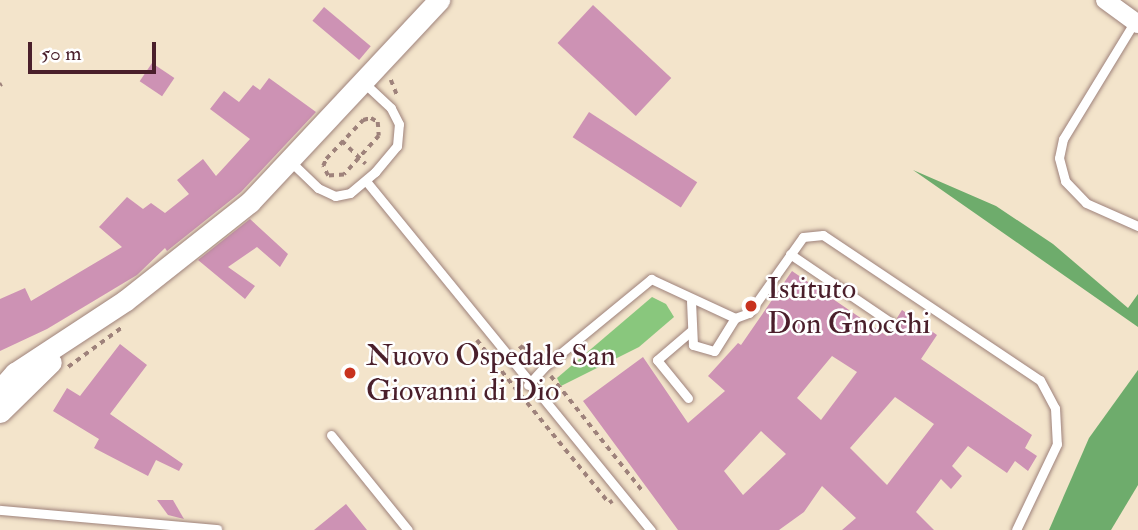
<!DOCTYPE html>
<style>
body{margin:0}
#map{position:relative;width:1138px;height:530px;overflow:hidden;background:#f3e4cb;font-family:"IM FELL Double Pica",serif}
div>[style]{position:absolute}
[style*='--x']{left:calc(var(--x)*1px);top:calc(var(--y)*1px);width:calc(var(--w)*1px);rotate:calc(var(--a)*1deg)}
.green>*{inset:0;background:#89c77d}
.forest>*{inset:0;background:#6eac6c}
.building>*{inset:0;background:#cd92b4;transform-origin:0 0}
.path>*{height:3.5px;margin-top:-1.75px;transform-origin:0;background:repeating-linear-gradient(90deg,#9e827b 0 5px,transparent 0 10px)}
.roads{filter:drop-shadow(0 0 2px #9e827b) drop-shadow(0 0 2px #9e827b)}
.service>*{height:9px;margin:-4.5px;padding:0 4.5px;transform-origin:4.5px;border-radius:4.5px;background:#fff}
.minor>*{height:18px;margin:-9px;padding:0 9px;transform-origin:9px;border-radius:9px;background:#fff}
.tertiary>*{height:21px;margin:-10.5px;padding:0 10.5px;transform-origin:10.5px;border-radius:10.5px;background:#fff}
.dots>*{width:19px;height:19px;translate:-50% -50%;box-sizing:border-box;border:4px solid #fff;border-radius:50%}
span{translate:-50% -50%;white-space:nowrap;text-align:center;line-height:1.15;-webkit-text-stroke:5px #fff;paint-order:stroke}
.poi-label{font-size:30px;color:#4a1f2b}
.left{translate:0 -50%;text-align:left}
.scale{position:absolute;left:28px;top:42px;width:128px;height:32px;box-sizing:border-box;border:4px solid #4a1f2b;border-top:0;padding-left:9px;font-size:21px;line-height:24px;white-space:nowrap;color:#4a1f2b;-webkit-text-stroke:5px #fff;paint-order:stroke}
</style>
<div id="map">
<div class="green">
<i style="clip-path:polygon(652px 297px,666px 304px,674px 317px,639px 347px,561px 386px,557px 378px)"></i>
</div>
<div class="forest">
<i style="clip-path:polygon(913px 170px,996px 206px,1053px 244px,1128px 308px,1138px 294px,1138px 327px)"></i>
<i style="clip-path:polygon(1138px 370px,1138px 485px,1111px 530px,1049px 530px,1089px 438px)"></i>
</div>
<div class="building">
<i style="left:593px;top:5px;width:107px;height:52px;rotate:43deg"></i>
<i style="left:324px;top:7px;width:61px;height:18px;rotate:40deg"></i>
<i style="left:152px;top:63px;width:27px;height:22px;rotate:34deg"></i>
<i style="clip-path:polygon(269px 78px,316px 112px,241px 192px,167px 251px,165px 248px,137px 275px,47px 329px,0 351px,0 299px,25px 288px,31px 301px,122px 247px,99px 227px,127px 197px,143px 209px,151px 203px,165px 213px,189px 194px,177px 180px,203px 159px,216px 176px,250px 139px,210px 109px,224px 91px,239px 102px,253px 85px,260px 90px)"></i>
<i style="left:589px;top:112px;width:129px;height:30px;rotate:33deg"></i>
<i style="clip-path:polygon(250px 219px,288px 254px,280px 267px,257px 247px,228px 267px,255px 286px,245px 299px,198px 260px)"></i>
<i style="clip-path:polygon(evenodd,792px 271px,887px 336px,899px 327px,897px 318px,902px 310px,937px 335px,921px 359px,1032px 435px,1025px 448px,1037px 456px,1028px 471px,1015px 461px,1007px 473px,968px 446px,952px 466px,962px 476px,951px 489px,941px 479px,916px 512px,934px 530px,842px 530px,856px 518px,822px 486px,804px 512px,779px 530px,678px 530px,583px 401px,643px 357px,688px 423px,725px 391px,708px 376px,738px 343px,741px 345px,792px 271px,832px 356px,857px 372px,821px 420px,797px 398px,832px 356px,792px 271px,895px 397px,934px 424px,887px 485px,850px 448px,895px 397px,792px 271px,761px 431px,786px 454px,743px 495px,724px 471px,761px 431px)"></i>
<i style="clip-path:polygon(120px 344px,147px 365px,110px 414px,183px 464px,179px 471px,156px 460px,148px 476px,94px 448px,99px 439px,53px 411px,67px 388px,80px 396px)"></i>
<i style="clip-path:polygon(157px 500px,173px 500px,184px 519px,168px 515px)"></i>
<i style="clip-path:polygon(346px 504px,367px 530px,314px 530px)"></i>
</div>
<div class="path">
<i style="--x:391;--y:80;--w:16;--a:68"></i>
<i style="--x:0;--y:85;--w:2;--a:-27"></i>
<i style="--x:371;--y:118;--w:8;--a:30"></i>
<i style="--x:378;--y:122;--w:14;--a:86"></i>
<i style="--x:379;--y:136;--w:52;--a:131.9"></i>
<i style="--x:344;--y:175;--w:16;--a:176"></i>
<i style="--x:328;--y:176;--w:11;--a:-117"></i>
<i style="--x:323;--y:166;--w:8;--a:-67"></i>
<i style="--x:326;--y:159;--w:54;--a:-46.5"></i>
<i style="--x:363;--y:120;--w:8;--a:-14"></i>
<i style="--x:342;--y:141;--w:33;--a:44"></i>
<i style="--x:477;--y:340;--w:63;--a:51.5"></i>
<i style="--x:519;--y:349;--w:5;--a:-37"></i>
<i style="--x:523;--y:346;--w:20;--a:45"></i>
<i style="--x:68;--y:367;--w:66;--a:-36.3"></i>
<i style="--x:551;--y:376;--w:149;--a:51.5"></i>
<i style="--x:521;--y:395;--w:139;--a:50.8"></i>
<i style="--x:609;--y:503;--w:4;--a:-34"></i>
</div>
<div class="roads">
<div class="service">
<i style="--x:1135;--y:21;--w:138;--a:121.4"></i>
<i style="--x:1063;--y:139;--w:19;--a:102"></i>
<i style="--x:1059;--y:158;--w:24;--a:75"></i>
<i style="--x:1065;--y:181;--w:30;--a:46"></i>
<i style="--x:1086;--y:203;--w:57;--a:23.9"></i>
<i style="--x:290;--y:161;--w:39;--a:44"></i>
<i style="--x:318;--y:188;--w:19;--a:25"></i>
<i style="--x:335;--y:196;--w:15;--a:-11"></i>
<i style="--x:350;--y:193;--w:33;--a:-40"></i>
<i style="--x:375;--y:172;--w:34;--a:-50"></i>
<i style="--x:397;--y:146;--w:22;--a:-85"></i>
<i style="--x:399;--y:124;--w:18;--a:-117"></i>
<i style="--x:391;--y:108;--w:35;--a:-137"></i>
<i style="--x:366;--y:181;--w:451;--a:50.8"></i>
<i style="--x:790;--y:254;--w:125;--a:34.2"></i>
<i style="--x:735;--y:318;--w:15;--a:-20"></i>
<i style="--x:749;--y:313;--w:93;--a:-54.6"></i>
<i style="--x:803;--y:237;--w:20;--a:-6"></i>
<i style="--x:823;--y:235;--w:261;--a:33.8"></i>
<i style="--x:1040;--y:380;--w:32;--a:62"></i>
<i style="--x:1055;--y:408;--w:36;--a:87"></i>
<i style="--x:1057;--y:444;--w:95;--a:115.5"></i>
<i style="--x:528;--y:385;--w:24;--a:-48"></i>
<i style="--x:544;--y:367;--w:139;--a:-39.4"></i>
<i style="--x:651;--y:279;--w:93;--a:24.9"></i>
<i style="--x:735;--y:318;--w:39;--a:122"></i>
<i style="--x:714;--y:351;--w:22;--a:-164"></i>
<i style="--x:693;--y:345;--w:44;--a:-92.6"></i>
<i style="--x:688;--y:398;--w:49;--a:-129.2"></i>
<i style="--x:657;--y:360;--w:45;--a:-40.5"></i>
<i style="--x:331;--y:435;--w:122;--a:51"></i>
<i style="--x:0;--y:510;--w:218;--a:5"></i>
</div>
<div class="minor">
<i style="--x:1105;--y:0;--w:41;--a:36"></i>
</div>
<div class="tertiary">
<i style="--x:0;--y:390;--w:23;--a:-49"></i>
<i style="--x:15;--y:373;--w:133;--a:-33.3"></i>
<i style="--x:126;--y:300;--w:158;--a:-38.3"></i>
<i style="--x:250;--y:202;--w:277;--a:-46.9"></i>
<i style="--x:0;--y:412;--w:71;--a:-44.4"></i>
</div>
</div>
<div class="dots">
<i style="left:751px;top:306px;background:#c8321e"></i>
<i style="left:350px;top:373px;background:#c8321e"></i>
</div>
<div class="poi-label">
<span class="left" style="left:767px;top:306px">Istituto<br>Don Gnocchi</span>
<span class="left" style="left:366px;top:373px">Nuovo Ospedale San<br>Giovanni di Dio</span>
</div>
<div class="scale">50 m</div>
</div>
